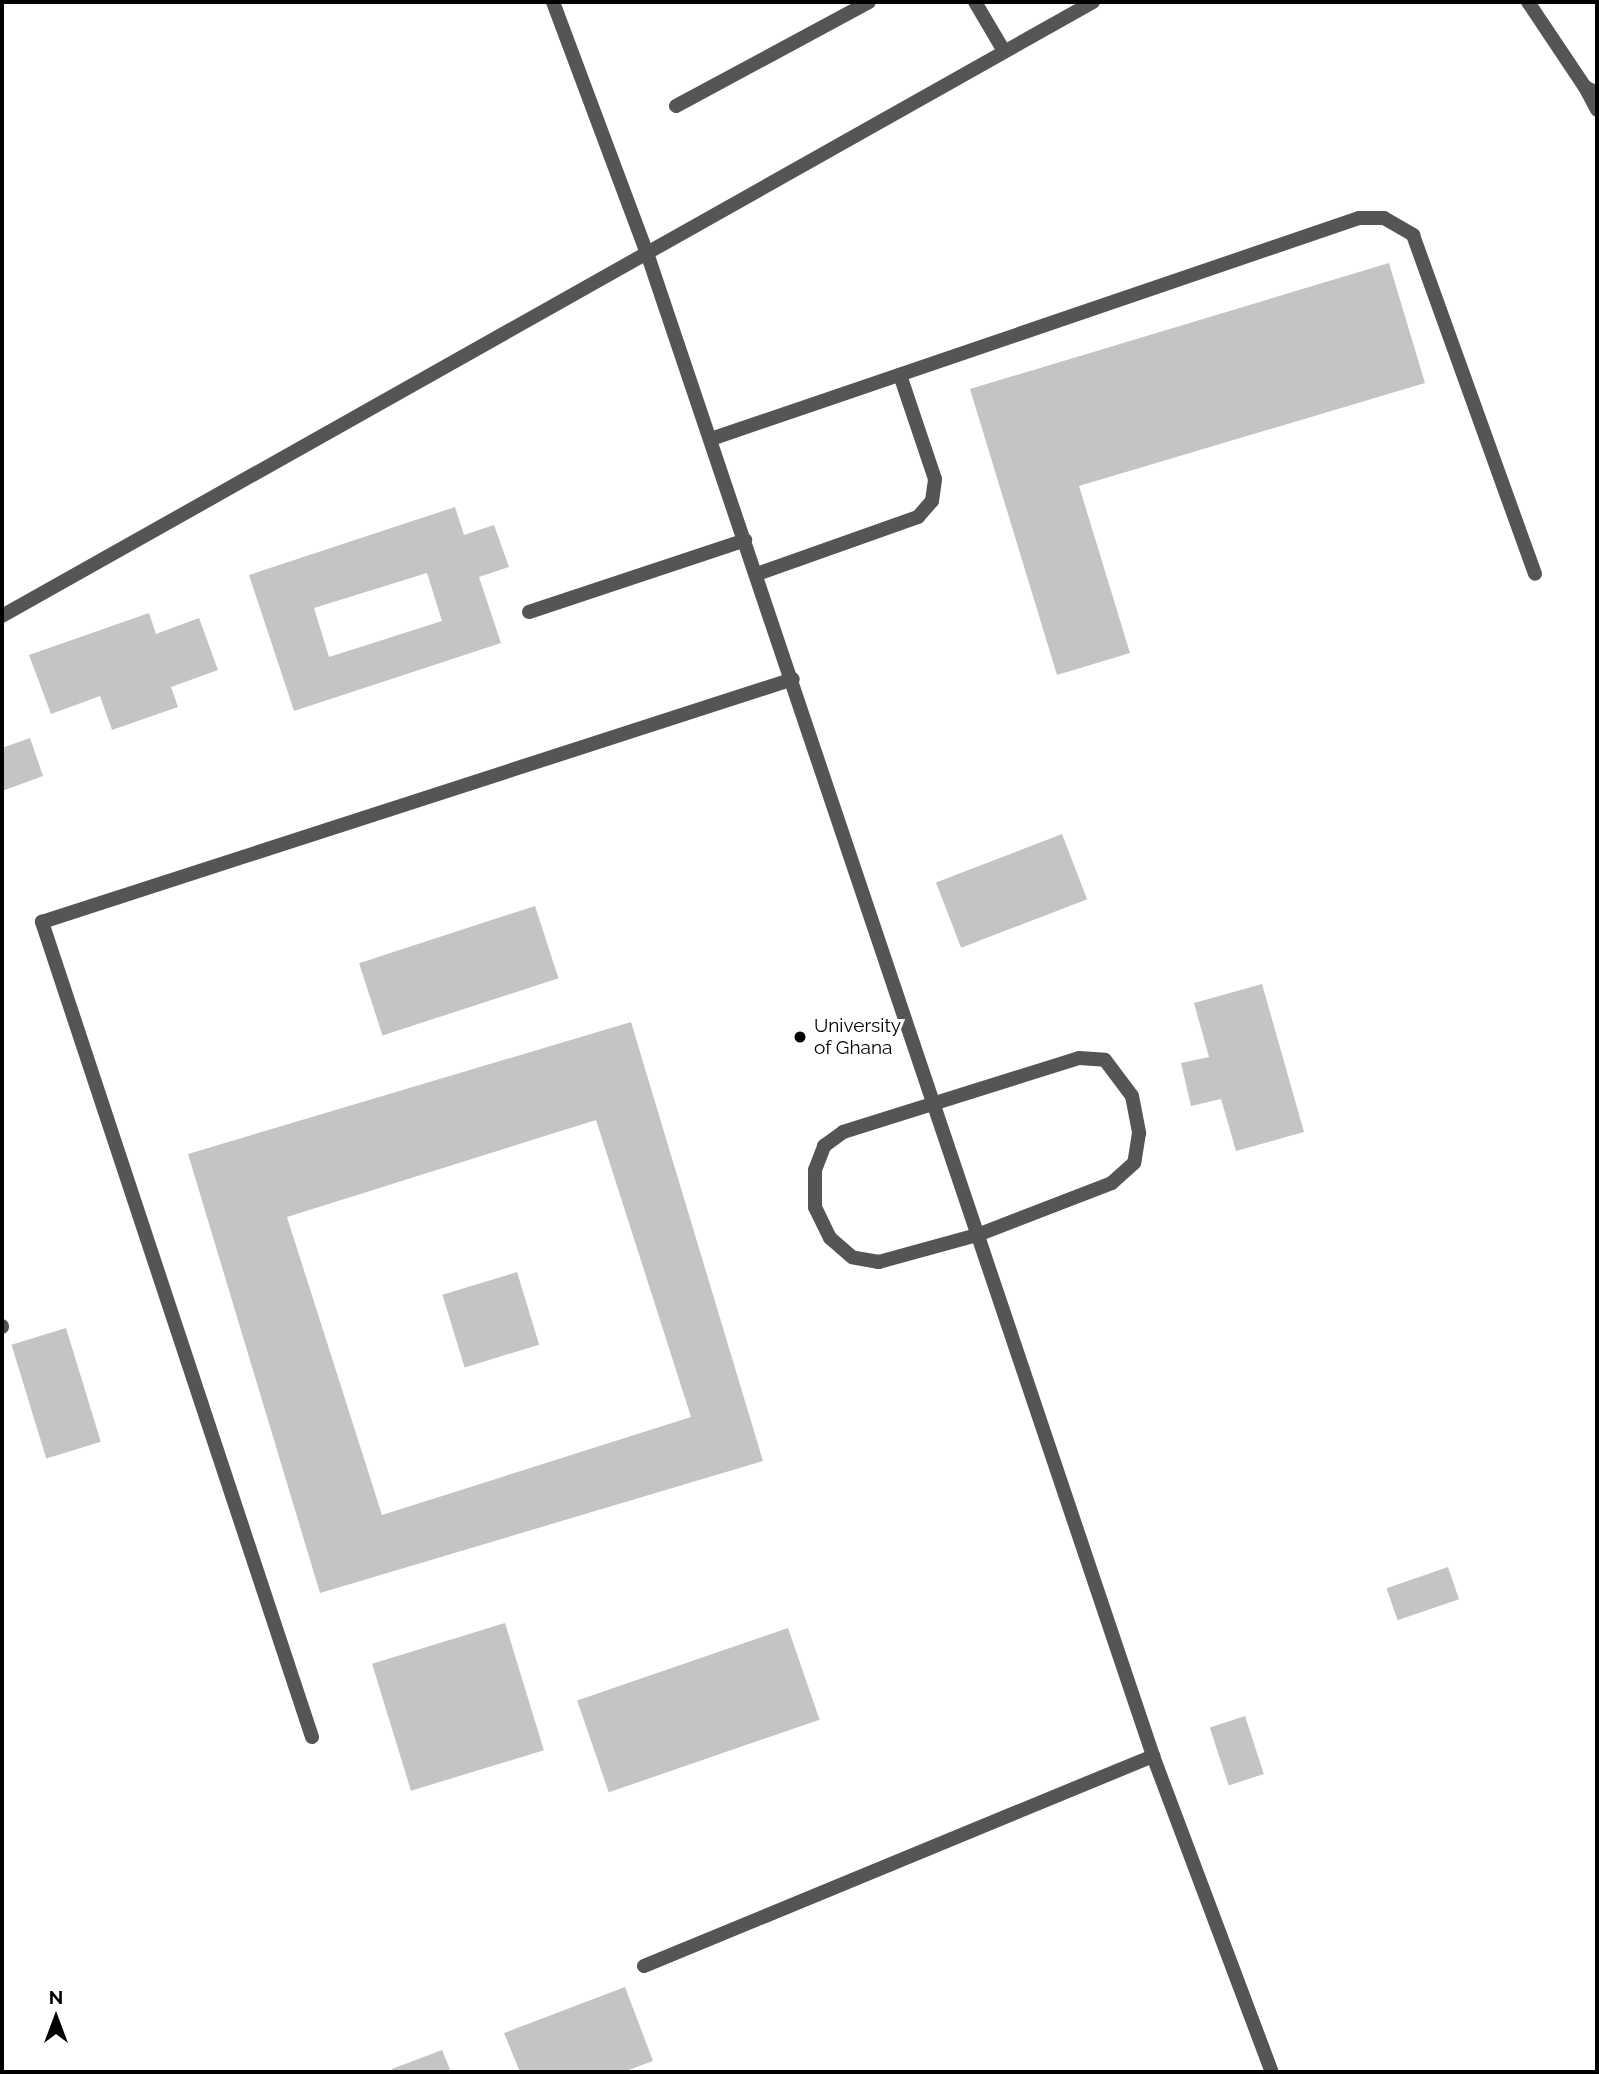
<!DOCTYPE html>
<style>
body{margin:0}
#map{position:relative;width:1599px;height:2074px;overflow:hidden;background:#fff;font-family:Raleway,sans-serif}
div>[style]{position:absolute}
[style*='--x']{left:calc(var(--x)*1px);top:calc(var(--y)*1px);width:calc(var(--w)*1px);rotate:calc(var(--a)*1deg)}
.building>*{inset:0;background:#c4c4c4;transform-origin:0 0}
.service>*{height:14px;margin:-7px;padding:0 7px;transform-origin:7px;border-radius:7px;background:#555}
.minor>*{height:14px;margin:-7px;padding:0 7px;transform-origin:7px;border-radius:7px;background:#555}
.dots>*{width:19px;height:19px;translate:-50% -50%;box-sizing:border-box;border:4px solid #fff;border-radius:50%}
span{translate:-50% -50%;white-space:nowrap;text-align:center;line-height:1.15;-webkit-text-stroke:6px #fff;paint-order:stroke}
.poi-label{font-size:19px;color:#000}
.left{translate:0 -50%;text-align:left}
.frame{position:absolute;inset:0;border:4px solid #000;pointer-events:none}
.north{position:absolute;left:21px;top:1983px;width:70px;height:70px;-webkit-text-stroke:5px #fff;paint-order:stroke;rotate:0deg;font-size:19px;font-weight:700;line-height:28px;text-align:center;color:#000}
.north::after{content:'';display:block;margin:auto;width:24px;height:32px;background:#000;clip-path:polygon(50% 0,100% 100%,50% 72%,0 100%)}
</style>
<div id="map">
<div class="building">
<i style="clip-path:polygon(1389px 263px,1425px 383px,1079px 486px,1130px 653px,1057px 675px,970px 389px)"></i>
<i style="clip-path:polygon(evenodd,455px 507px,464px 535px,494px 525px,509px 567px,479px 577px,501px 643px,294px 711px,249px 575px,455px 507px,427px 573px,442px 621px,329px 657px,314px 608px,427px 573px)"></i>
<i style="clip-path:polygon(149px 613px,156px 634px,199px 618px,218px 670px,171px 687px,178px 707px,112px 730px,100px 696px,51px 714px,29px 655px)"></i>
<i style="clip-path:polygon(30px 738px,43px 776px,2px 791px,2px 748px)"></i>
<i style="left:1062px;top:834px;width:70px;height:135px;rotate:69deg"></i>
<i style="left:535px;top:906px;width:76px;height:185px;rotate:72deg"></i>
<i style="clip-path:polygon(1262px 984px,1304px 1132px,1236px 1151px,1221px 1099px,1191px 1106px,1181px 1063px,1209px 1057px,1194px 1003px)"></i>
<i style="clip-path:polygon(evenodd,631px 1022px,763px 1461px,320px 1593px,188px 1154px,631px 1022px,596px 1120px,691px 1417px,382px 1515px,287px 1217px,596px 1120px)"></i>
<i style="left:517px;top:1272px;width:76px;height:78px;rotate:73deg"></i>
<i style="left:66px;top:1328px;width:119px;height:57px;rotate:73deg"></i>
<i style="left:1448px;top:1567px;width:34px;height:65px;rotate:71deg"></i>
<i style="left:505px;top:1623px;width:133px;height:139px;rotate:73deg"></i>
<i style="left:788px;top:1628px;width:97px;height:223px;rotate:71deg"></i>
<i style="left:1245px;top:1716px;width:61px;height:37px;rotate:72deg"></i>
<i style="clip-path:polygon(625px 1987px,653px 2061px,623px 2072px,520px 2072px,504px 2033px)"></i>
<i style="clip-path:polygon(442px 2050px,451px 2072px,393px 2072px,392px 2069px)"></i>
</div>
<div class="service">
<i style="--x:553;--y:2;--w:268;--a:69.5"></i>
<i style="--x:975;--y:2;--w:57;--a:59.4"></i>
<i style="--x:676;--y:106;--w:219;--a:-28.3"></i>
<i style="--x:711;--y:439;--w:685;--a:-18.83"></i>
<i style="--x:1359;--y:218;--w:25;--a:0"></i>
<i style="--x:1384;--y:218;--w:34;--a:30"></i>
<i style="--x:1413;--y:235;--w:360;--a:70.2"></i>
<i style="--x:757;--y:574;--w:171;--a:-19.5"></i>
<i style="--x:918;--y:517;--w:21;--a:-49"></i>
<i style="--x:932;--y:501;--w:22;--a:-82"></i>
<i style="--x:935;--y:479;--w:110;--a:-108.6"></i>
<i style="--x:529;--y:612;--w:228;--a:-18.4"></i>
<i style="--x:1079;--y:1058;--w:26;--a:4"></i>
<i style="--x:1105;--y:1060;--w:45;--a:53.1"></i>
<i style="--x:1132;--y:1096;--w:38;--a:79"></i>
<i style="--x:1139;--y:1133;--w:30;--a:99"></i>
<i style="--x:1134;--y:1163;--w:30;--a:138"></i>
<i style="--x:1112;--y:1183;--w:145;--a:158.9"></i>
<i style="--x:977;--y:1235;--w:102;--a:164.6"></i>
<i style="--x:879;--y:1262;--w:27;--a:-170"></i>
<i style="--x:852;--y:1257;--w:29;--a:-139"></i>
<i style="--x:830;--y:1238;--w:34;--a:-116"></i>
<i style="--x:815;--y:1207;--w:37;--a:-90"></i>
<i style="--x:815;--y:1170;--w:26;--a:-69"></i>
<i style="--x:824;--y:1146;--w:24;--a:-36"></i>
<i style="--x:843;--y:1132;--w:247;--a:-17.4"></i>
<i style="--x:2;--y:1326;--w:1;--a:90"></i>
<i style="--x:312;--y:1737;--w:859;--a:-108.33"></i>
<i style="--x:42;--y:922;--w:789;--a:-17.93"></i>
<i style="--x:644;--y:1966;--w:551;--a:-22.42"></i>
</div>
<div class="minor">
<i style="--x:1528;--y:2;--w:102;--a:56.2"></i>
<i style="--x:1585;--y:87;--w:13;--a:27"></i>
<i style="--x:1585;--y:87;--w:26;--a:62"></i>
<i style="--x:647;--y:253;--w:1586;--a:71.39"></i>
<i style="--x:1153;--y:1756;--w:338;--a:69.4"></i>
<i style="--x:2;--y:616;--w:1252;--a:-29.37"></i>
</div>
<div class="dots">
<i style="left:800px;top:1037px;background:#000"></i>
</div>
<div class="poi-label">
<span class="left" style="left:814px;top:1037px">University<br>of Ghana</span>
</div>
<div class="frame"></div>
<div class="north">N</div>
</div>
